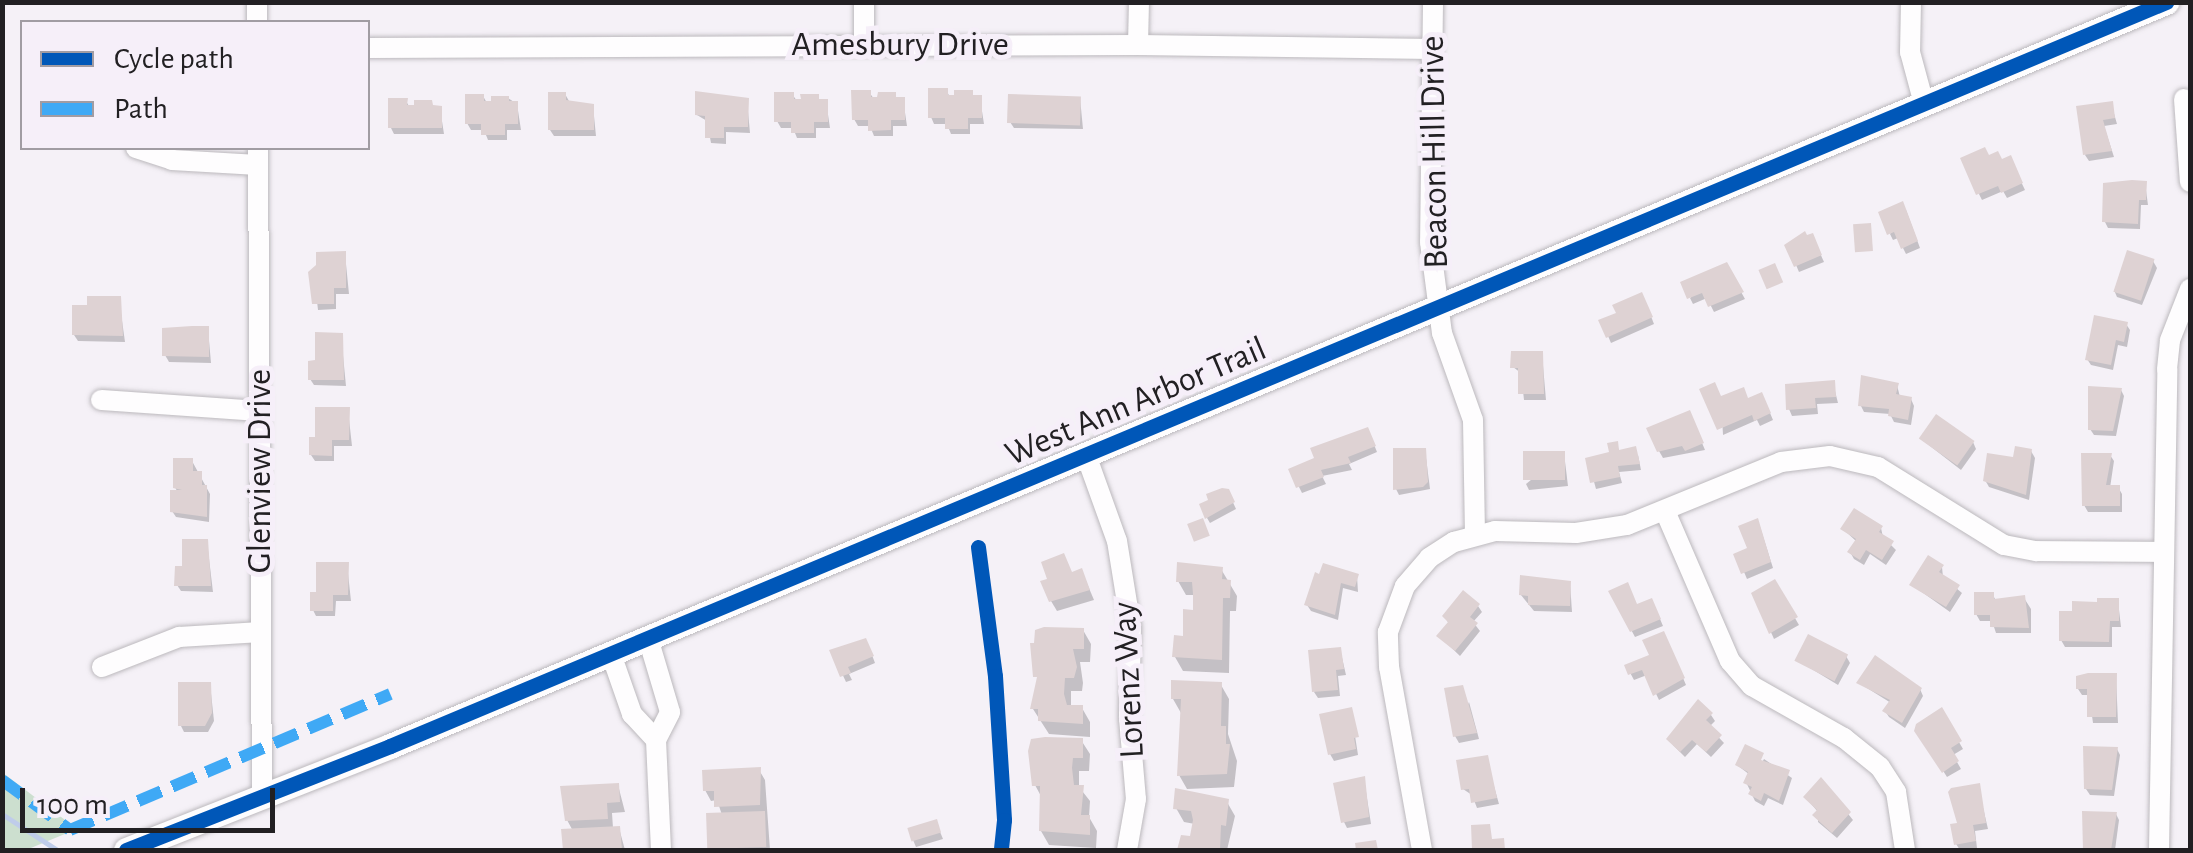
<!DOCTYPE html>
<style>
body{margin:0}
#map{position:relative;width:2193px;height:853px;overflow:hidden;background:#f5f1f7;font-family:"Alegreya Sans",sans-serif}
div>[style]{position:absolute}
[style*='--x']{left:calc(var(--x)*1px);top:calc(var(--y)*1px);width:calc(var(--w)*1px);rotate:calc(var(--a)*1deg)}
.green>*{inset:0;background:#ccdfcf}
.shadow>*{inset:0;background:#0003}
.stream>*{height:5px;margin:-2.5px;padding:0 2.5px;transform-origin:2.5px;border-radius:2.5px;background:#bfccea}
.building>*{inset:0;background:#ded2d3;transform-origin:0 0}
.roads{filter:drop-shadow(0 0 2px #bcb9bd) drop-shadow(0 0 2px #bcb9bd)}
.minor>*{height:20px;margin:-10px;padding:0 10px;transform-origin:10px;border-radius:10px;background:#fefdfe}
.tertiary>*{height:25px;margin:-12.5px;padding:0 12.5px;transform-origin:12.5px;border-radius:12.5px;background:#fefdfe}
.quiet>*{height:12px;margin-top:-6px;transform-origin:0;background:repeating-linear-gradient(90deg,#3fa9f5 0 25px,transparent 0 37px)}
.cycleway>*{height:15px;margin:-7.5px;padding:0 7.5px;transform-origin:7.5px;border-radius:7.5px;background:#0057b8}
span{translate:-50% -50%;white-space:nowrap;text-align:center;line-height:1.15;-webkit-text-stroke:10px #f6eff9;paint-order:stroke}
.street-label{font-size:35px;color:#222023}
.frame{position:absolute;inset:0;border:5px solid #222023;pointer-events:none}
.legend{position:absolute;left:20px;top:20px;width:350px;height:130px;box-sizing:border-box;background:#f6eff9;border:2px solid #a19ca3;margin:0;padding:12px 18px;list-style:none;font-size:30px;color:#222023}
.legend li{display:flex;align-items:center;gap:20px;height:50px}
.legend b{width:50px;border:2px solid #a19ca3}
.scale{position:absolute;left:20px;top:788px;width:255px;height:45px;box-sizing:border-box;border:5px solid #222023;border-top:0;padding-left:12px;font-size:30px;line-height:35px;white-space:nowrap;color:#222023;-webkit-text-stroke:8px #f6eff9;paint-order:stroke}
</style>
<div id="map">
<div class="green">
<i style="clip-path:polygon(3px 773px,77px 829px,26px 850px,3px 850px)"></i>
</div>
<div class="shadow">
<i style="clip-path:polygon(566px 2px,613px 2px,613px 5px,567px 3px)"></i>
<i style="clip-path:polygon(946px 90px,950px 97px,980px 98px,984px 124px,970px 124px,970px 134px,951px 134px,947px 124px,934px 124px,931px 117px)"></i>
<i style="clip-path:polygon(869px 92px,874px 99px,903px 99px,907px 126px,893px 126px,893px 136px,874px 136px,870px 126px,858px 126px,854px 119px)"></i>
<i style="clip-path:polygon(698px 93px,747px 100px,750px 133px,726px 132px,726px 144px,711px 143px,707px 121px,697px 115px)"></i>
<i style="clip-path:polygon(565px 94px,569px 101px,593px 106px,596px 136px,554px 136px,550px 130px)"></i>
<i style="clip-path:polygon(792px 94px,797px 101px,826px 101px,830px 128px,816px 128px,816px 138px,797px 138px,793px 128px,781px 128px,777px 121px)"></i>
<i style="clip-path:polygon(483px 96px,487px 103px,508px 98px,517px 104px,521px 130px,507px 130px,507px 140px,488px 140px,484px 130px,471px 130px,467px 123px)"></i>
<i style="clip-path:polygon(1080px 98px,1083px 129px,1014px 128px,1010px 122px)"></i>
<i style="clip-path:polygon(406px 101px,410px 108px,440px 108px,444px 134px,394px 134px,391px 128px)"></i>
<i style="clip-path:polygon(2111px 103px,2117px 124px,2104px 126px,2114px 157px,2089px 161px,2085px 155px)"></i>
<i style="clip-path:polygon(1989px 158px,2013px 165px,2025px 190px,2007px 198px,2003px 191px,1982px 200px,1979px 194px)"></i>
<i style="clip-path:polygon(2145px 183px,2148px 205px,2141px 205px,2140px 229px,2108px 228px,2105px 222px)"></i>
<i style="clip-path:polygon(1906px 210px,1920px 248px,1906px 254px,1898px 238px,1893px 240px,1890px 234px)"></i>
<i style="clip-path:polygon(1815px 242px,1824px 262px,1799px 272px,1796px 265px)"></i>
<i style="clip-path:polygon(345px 254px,349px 294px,336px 294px,336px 309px,318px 310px,314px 275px)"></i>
<i style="clip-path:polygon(2153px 261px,2157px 268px,2142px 305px,2117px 297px,2114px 290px)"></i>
<i style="clip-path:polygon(1726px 265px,1745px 299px,1714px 312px,1707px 298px,1693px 304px,1690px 298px)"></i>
<i style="clip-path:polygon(119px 299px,125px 342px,78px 341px,74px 335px)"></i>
<i style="clip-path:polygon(1645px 301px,1654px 324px,1611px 343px,1608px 336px)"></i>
<i style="clip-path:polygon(2126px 324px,2130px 330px,2127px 347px,2118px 345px,2113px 370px,2091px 365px,2087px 359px)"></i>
<i style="clip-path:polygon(208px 329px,211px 363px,169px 362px,165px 355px)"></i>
<i style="clip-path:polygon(341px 335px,346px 386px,314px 385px,310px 379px,318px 363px)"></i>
<i style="clip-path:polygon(1542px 354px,1546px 400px,1524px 400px,1521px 373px,1513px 367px)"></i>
<i style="clip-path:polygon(1833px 383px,1838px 403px,1817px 404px,1818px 414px,1792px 416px,1789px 409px)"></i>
<i style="clip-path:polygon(1897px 385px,1900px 397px,1911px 399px,1914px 406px,1911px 425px,1894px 422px,1890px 414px,1864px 412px,1861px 406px)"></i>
<i style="clip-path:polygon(2121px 390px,2124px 396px,2116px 436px,2094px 435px,2090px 429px)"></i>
<i style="clip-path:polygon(1721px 399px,1765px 401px,1773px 420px,1760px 426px,1757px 420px,1723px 435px)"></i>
<i style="clip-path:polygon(348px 410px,352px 446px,334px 446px,334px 461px,315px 461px,311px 455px)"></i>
<i style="clip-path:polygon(1692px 419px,1705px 450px,1663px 458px,1659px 451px)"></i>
<i style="clip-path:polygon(1371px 437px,1377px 452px,1349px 464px,1352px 470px,1322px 476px,1326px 484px,1302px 493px,1291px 471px)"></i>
<i style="clip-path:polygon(1921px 439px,1973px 442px,1976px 449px,1961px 470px)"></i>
<i style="clip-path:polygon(1616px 444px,1620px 452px,1638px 455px,1641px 470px,1619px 472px,1622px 483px,1596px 489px,1588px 460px,1612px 454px)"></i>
<i style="clip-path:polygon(1425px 450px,1430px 489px,1399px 495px,1396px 489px)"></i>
<i style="clip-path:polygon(2031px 451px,2035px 458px,2029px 500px,1989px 487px,1985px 480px)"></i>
<i style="clip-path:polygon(1564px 453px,1568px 486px,1529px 490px,1526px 484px)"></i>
<i style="clip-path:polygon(2110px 455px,2114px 461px,2110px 488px,2118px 487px,2122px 494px,2122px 512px,2088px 512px,2084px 505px)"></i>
<i style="clip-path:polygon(192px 461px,210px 494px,209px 522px,176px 517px,172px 511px,178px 493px,175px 487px)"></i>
<i style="clip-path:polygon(1231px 498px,1236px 509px,1210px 523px,1207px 518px,1212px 502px)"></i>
<i style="clip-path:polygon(1760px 527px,1773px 568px,1747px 579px,1744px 572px)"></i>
<i style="clip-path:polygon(1881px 528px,1883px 537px,1896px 550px,1886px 565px,1870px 554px,1864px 565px,1854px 559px,1850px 552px,1857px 542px,1843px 529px)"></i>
<i style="clip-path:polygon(207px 542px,213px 592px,181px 591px,177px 585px,184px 568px)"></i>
<i style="clip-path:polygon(347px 564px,351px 601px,336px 601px,335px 616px,316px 616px,313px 610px,319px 595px)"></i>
<i style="clip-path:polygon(1942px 567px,1943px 577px,1962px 593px,1950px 612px,1912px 585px)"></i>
<i style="clip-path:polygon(1221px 569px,1237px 596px,1236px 611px,1230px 611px,1229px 673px,1183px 671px,1175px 657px,1195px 612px,1196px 595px,1186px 595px,1178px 581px)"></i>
<i style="clip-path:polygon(1072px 574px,1086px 581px,1094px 600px,1057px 611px,1051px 601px)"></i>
<i style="clip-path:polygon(1357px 576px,1358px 592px,1343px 588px,1338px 620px,1311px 611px,1307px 605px,1321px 577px)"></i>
<i style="clip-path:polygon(1774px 582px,1799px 625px,1774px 639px,1754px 594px)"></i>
<i style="clip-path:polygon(1570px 583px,1572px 612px,1534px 611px,1521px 595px)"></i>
<i style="clip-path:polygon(1611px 592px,1637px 607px,1655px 607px,1663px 626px,1635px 637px)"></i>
<i style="clip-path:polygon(1993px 595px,1996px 601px,2024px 598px,2031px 609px,2031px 633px,1996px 633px,1992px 621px,1980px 621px,1976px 614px)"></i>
<i style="clip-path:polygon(2118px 601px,2121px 627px,2112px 627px,2112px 647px,2065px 647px,2061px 640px)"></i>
<i style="clip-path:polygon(1478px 606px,1482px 612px,1473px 622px,1480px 631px,1460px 656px,1439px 636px,1449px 624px,1445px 617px)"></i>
<i style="clip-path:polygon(1083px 630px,1091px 644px,1090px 662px,1080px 662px,1083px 683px,1082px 691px,1071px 691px,1071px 708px,1082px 708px,1090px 722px,1090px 737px,1049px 734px,1033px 709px)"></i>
<i style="clip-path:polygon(1667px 640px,1686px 685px,1659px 700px,1647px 675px,1634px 680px,1627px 667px,1652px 656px)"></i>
<i style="clip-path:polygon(869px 647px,875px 663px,849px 674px,852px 680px,846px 682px,832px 652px)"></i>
<i style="clip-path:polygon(1340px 649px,1346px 675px,1338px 676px,1340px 696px,1318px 698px,1314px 692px)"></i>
<i style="clip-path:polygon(1846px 656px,1850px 663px,1838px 685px,1797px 660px)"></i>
<i style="clip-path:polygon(2116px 676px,2118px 723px,2093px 723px,2089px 695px,2082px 695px,2078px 689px)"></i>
<i style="clip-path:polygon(1859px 683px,1920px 689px,1923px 696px,1905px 728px,1889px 717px,1885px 711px,1891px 703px)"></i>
<i style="clip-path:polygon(210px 684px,214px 721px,208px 732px,184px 732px,181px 726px)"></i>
<i style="clip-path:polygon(1221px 685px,1229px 699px,1228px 734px,1237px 761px,1234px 787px,1187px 789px,1179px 775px,1181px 713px,1173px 699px)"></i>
<i style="clip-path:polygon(1469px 702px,1479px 739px,1459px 743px,1455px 736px)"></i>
<i style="clip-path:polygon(1699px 703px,1711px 715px,1715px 721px,1709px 727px,1724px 743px,1711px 757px,1697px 744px,1685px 757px,1673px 745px)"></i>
<i style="clip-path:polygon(1351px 710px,1358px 755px,1334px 761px,1330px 754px)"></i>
<i style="clip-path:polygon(1941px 711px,1963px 749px,1953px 755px,1961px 769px,1947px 777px,1917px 730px)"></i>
<i style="clip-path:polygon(1081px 740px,1090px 754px,1089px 771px,1079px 771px,1079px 787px,1090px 801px,1089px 817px,1097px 831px,1096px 848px,1049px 845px,1041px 831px,1042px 798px,1035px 785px)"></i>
<i style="clip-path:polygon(2117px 749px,2120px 755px,2114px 796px,2090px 795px,2086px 789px)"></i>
<i style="clip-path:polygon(1486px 758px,1499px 804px,1477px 808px,1472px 795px,1463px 789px)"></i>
<i style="clip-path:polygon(1764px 759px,1792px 778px,1783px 805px,1768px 798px,1764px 806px,1755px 801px,1746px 782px,1750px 775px,1737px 765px,1757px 772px)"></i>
<i style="clip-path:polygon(759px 770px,765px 780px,770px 850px,711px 850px,722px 815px,717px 800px,711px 801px,705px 790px)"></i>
<i style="clip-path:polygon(1364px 779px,1371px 824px,1347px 828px,1344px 822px)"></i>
<i style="clip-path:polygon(1821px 780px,1853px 820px,1837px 838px,1818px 822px,1818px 812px,1806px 798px)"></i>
<i style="clip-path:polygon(618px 785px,625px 812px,612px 813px,613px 828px,619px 828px,625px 850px,565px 850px,564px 831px,573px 831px,567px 820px)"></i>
<i style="clip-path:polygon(1978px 786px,1988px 829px,1975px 831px,1977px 848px,1960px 850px,1956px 844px,1960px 825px)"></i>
<i style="clip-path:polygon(1227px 802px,1235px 816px,1227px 850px,1182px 850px,1183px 838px,1192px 839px,1195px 824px,1184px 822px,1176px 808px)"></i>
<i style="clip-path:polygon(2085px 813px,2116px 814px,2119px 820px,2115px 850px,2085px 850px)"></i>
<i style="clip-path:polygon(936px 822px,943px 839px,916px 847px,913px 840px)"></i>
</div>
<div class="stream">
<i style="--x:2;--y:814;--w:66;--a:33.2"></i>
</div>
<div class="building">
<i style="clip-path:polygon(928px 88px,948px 88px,948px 95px,954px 95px,954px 90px,973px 90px,973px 95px,982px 95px,982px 118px,968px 118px,968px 129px,945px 129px,945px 118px,928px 118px)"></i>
<i style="clip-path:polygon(851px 90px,871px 90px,871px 97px,877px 97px,878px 92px,896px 92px,896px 97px,905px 97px,905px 120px,891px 120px,891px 130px,868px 131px,868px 120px,852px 120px)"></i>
<i style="clip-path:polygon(695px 91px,749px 98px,748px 127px,724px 127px,724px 138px,705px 138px,705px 116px,695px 115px)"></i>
<i style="clip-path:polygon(548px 92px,566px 92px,566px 100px,594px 104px,594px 130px,548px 130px)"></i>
<i style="clip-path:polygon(774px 92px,794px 92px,794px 99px,801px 99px,800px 94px,819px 94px,819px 99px,828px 99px,828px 122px,814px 122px,814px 133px,791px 133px,791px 122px,774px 122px)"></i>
<i style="clip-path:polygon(465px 94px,484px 94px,484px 101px,491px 101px,491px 96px,509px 96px,509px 101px,518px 101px,518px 124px,505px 124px,505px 135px,481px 135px,481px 124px,465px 124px)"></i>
<i style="left:1008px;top:94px;width:73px;height:29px;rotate:2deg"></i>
<i style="clip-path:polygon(388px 98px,408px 98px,407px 105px,414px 105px,414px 100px,432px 100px,433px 105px,442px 106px,442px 128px,388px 128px)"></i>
<i style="clip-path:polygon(2113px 101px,2115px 118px,2103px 120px,2112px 151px,2083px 155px,2076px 106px)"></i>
<i style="clip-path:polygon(1985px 147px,1989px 155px,1998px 151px,2002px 159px,2011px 155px,2023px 183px,2001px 193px,1998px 186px,1976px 195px,1960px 158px)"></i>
<i style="clip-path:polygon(2132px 180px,2147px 181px,2146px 200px,2139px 200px,2138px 224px,2102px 222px,2103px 183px)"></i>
<i style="clip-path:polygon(1903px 201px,1918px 241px,1901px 249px,1894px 232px,1887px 235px,1878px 212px)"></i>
<i style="left:1871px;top:223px;width:28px;height:18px;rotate:86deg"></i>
<i style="clip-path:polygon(1805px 231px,1807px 235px,1813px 233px,1822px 255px,1794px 267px,1784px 245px)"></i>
<i style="left:2127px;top:250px;width:29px;height:44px;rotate:18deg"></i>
<i style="clip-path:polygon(346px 251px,346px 288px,334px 288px,334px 304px,312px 304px,308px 272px,316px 265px,316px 252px)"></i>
<i style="clip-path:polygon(1727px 262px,1744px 292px,1708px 307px,1702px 293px,1687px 299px,1680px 282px)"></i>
<i style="left:1775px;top:263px;width:21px;height:18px;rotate:67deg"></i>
<i style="clip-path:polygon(1642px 292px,1653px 317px,1606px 338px,1598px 320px,1616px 313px,1612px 305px)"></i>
<i style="clip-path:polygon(87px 296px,121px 296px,123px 336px,72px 335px,72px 305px,87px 305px)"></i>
<i style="clip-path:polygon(2094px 315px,2128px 322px,2124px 342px,2116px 340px,2111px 365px,2085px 360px)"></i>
<i style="clip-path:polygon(192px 326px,209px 326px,209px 357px,162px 356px,162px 328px)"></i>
<i style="clip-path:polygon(315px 332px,343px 333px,344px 380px,308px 380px,308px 361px,315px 360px)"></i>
<i style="clip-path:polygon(1511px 351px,1543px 351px,1544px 394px,1518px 394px,1518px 368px,1510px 368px)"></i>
<i style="clip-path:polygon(1861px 375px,1899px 383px,1896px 394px,1912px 397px,1908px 420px,1888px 416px,1889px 409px,1858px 406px)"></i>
<i style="clip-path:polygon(1835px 380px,1836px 397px,1815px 398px,1816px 408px,1786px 410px,1785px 384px)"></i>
<i style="clip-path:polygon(1715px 382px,1721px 396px,1744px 387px,1748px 398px,1762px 392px,1771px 413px,1754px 421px,1752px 415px,1717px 430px,1699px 389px)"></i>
<i style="clip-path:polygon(2088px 386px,2122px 388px,2113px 431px,2088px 430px)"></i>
<i style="clip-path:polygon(315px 407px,350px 407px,349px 440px,332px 440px,332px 456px,309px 455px,309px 437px,315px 437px)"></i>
<i style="clip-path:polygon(1690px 410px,1704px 443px,1685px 451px,1682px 446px,1657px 452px,1646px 428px)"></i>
<i style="left:1936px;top:414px;width:47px;height:30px;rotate:35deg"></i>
<i style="clip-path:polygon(1368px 427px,1376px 446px,1348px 457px,1351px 463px,1321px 470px,1324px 477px,1296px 488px,1288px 469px,1314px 458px,1310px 448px)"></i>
<i style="clip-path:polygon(1618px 441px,1619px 450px,1636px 446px,1640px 464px,1618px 466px,1620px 477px,1590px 483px,1585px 458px,1609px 452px,1607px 443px)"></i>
<i style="clip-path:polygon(2015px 446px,2032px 449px,2026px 495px,1983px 481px,1987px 453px,2013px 457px)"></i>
<i style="clip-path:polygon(1393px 448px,1426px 448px,1428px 482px,1423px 487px,1393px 490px)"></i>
<i style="left:1565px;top:451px;width:29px;height:42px;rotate:90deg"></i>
<i style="clip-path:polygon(2081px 453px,2112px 453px,2106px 485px,2120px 485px,2120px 506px,2082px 506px)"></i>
<i style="clip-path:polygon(173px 458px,193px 458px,193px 471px,202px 471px,202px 485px,207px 485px,207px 517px,170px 512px,170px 490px,182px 490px,173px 488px)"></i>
<i style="clip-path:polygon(1222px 488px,1229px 489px,1235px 502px,1205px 519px,1199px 504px,1208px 500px,1206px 494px)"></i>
<i style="clip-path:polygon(1854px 508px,1883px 526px,1879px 532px,1894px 541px,1882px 560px,1866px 550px,1860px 560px,1847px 552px,1856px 539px,1840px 529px)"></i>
<i style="left:1203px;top:518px;width:19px;height:17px;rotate:69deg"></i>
<i style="clip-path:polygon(1758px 518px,1771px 562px,1741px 574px,1733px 554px,1747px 548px,1738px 526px)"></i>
<i style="clip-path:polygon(182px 539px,208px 539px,211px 586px,174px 586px,175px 566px,182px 566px)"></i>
<i style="clip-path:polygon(1064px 553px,1072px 572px,1082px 568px,1090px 590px,1049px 602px,1040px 581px,1047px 579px,1041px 562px)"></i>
<i style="clip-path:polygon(1928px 555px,1944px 565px,1939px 572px,1960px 585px,1946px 607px,1909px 585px)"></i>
<i style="clip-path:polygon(316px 562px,349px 562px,348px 595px,333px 595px,333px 611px,310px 611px,310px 592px,316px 592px)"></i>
<i style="clip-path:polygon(1177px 562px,1223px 567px,1222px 579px,1231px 580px,1230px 598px,1223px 598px,1222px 660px,1172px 657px,1174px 635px,1183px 636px,1183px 609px,1193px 610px,1193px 594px,1192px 582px,1176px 582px)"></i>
<i style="clip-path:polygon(1323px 563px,1359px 574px,1355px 587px,1341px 583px,1335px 615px,1304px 605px,1315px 572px,1319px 574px)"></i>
<i style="clip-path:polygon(1520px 575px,1571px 581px,1570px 606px,1528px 605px,1528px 596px,1519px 595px)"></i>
<i style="clip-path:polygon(1775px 579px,1798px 617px,1769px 634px,1751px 593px)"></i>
<i style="clip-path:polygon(1628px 582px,1637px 604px,1652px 598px,1661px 619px,1630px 632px,1608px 591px)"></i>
<i style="clip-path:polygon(1463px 590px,1480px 604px,1470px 617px,1478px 623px,1455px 651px,1436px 636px,1448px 622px,1442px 616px)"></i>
<i style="clip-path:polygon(1974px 592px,1994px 592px,1994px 599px,2025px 595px,2029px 628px,1990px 627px,1990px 615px,1974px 615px)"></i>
<i style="clip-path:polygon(2097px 598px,2119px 598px,2119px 621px,2110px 621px,2109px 642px,2059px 641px,2059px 611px,2072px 611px,2072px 601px,2097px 602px)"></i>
<i style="clip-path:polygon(1044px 627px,1084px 628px,1084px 649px,1073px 649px,1077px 667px,1074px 678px,1065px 678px,1064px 694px,1067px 705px,1083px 705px,1083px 724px,1038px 721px,1038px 709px,1030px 709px,1037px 677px,1033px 677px,1030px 643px,1034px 643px,1035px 630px)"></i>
<i style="clip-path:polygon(1664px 631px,1685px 678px,1653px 696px,1642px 670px,1628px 675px,1624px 665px,1649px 655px,1642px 640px)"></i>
<i style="left:1808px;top:634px;width:45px;height:30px;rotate:27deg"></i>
<i style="clip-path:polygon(866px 638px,874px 656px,848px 667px,851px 673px,840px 677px,829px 650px)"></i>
<i style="clip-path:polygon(1341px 647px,1344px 669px,1336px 670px,1338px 690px,1312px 692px,1308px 650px)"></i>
<i style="clip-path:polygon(1875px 655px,1922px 688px,1902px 723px,1882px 711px,1890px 700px,1856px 683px)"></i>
<i style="clip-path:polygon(2088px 673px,2117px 673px,2116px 717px,2087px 717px,2087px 689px,2076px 689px,2076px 676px)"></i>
<i style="clip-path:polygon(1171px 680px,1222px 682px,1221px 726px,1226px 726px,1226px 744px,1230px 744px,1227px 774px,1177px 776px,1181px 699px,1171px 699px)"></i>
<i style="clip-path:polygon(178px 682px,211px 682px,212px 713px,205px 726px,178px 726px)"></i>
<i style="clip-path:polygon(1463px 685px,1477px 733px,1453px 737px,1444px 688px)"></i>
<i style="clip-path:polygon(1698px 699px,1713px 713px,1706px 720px,1722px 735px,1706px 752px,1692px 740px,1680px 752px,1666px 739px)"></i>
<i style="clip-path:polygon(1352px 707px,1359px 737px,1354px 738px,1356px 749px,1328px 755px,1319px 714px)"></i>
<i style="clip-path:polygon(1942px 707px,1962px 741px,1951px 748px,1959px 761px,1942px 773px,1914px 731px,1916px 724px)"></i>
<i style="clip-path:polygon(1045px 737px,1083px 738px,1083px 758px,1073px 758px,1072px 768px,1074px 785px,1084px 785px,1081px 815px,1090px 815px,1090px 835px,1039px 831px,1040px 786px,1032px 786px,1028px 751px,1031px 739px)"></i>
<i style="clip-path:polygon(1745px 744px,1764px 753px,1761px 760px,1790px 770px,1779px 801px,1764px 793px,1761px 801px,1748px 794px,1752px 787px,1743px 783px,1748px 772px,1735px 765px)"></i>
<i style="clip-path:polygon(2083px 746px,2118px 747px,2112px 790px,2084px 789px)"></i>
<i style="clip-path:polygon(1488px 755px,1497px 798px,1471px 803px,1469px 789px,1461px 790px,1456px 760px)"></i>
<i style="clip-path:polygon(761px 767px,760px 805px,714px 807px,714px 791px,703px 791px,702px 770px)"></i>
<i style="clip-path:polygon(1365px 776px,1369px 817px,1341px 823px,1333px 783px)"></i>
<i style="clip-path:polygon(1821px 777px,1851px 812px,1832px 833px,1812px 815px,1817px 810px,1803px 797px)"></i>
<i style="clip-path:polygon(619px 783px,620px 802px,607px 803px,608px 819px,565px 821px,560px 786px)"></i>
<i style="clip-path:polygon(1980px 783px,1986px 823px,1973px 825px,1976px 841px,1954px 845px,1950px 824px,1957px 823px,1948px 792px,1951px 788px)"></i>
<i style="clip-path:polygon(1175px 788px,1229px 799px,1226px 826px,1221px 825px,1220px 850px,1177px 850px,1181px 835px,1190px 836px,1193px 820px,1191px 811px,1173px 809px)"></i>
<i style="left:765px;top:811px;width:36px;height:59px;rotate:88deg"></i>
<i style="clip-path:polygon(2082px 811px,2117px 812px,2111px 850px,2083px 850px)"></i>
<i style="left:937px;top:819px;width:14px;height:31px;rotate:73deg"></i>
<i style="clip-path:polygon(1490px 824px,1492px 839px,1504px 838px,1505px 850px,1472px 850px,1471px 825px)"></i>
<i style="clip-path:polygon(620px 826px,622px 850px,563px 850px,561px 829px)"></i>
<i style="clip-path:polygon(1376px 840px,1378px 850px,1356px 850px,1355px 843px)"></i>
</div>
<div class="roads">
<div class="minor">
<i style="--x:257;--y:2;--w:20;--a:90"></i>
<i style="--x:1433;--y:2;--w:240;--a:90.7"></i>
<i style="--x:1430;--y:242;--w:92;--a:82.5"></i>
<i style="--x:1442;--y:333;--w:92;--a:70.4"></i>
<i style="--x:1473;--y:420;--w:115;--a:89"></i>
<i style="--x:1911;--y:2;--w:50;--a:91.1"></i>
<i style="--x:1910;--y:52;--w:54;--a:74.9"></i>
<i style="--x:864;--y:45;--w:43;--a:-90"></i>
<i style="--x:1138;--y:45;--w:43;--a:-88.7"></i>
<i style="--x:368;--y:48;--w:770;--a:-0.22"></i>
<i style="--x:1138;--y:45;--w:295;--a:0.8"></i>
<i style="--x:2184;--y:99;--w:83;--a:85.9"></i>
<i style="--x:136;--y:148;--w:38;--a:18"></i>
<i style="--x:172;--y:160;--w:86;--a:3.3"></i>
<i style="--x:258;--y:148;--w:647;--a:89.65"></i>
<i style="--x:101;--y:400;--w:159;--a:4"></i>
<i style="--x:1086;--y:455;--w:91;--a:70.2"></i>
<i style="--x:1117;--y:541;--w:87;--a:80.8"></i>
<i style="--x:1131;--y:627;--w:91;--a:91.3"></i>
<i style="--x:1129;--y:718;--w:81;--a:85.1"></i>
<i style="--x:1136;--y:799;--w:52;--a:100"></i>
<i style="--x:1665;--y:511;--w:163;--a:66.6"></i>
<i style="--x:1730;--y:661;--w:33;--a:49"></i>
<i style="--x:1752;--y:686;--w:106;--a:29.5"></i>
<i style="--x:1844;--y:738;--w:46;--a:38.9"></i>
<i style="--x:1880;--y:767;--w:30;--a:57"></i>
<i style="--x:1896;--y:792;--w:59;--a:81.2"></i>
<i style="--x:611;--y:654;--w:64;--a:70.7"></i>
<i style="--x:632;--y:714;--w:35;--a:47"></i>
<i style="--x:656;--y:740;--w:31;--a:-63"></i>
<i style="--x:670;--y:712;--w:77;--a:-106.6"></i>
<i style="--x:102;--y:667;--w:83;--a:-21.3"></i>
<i style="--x:179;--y:637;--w:82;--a:-3.5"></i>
<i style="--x:656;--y:740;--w:110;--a:87.4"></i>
<i style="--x:1422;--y:850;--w:186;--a:-100.2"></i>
<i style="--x:1389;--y:667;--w:35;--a:-92"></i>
<i style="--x:1388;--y:632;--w:49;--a:-69.7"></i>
<i style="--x:1405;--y:586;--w:37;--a:-49"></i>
<i style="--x:1429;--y:558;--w:30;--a:-33"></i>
<i style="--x:1454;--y:542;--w:42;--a:-15"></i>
<i style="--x:1495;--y:531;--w:81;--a:1.4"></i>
<i style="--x:1576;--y:533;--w:52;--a:-8.9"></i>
<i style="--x:1627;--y:525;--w:166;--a:-22.2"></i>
<i style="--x:1781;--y:462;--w:49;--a:-7"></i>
<i style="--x:1830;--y:456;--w:49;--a:12.9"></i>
<i style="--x:1878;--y:467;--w:148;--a:31.8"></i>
<i style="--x:2004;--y:545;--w:33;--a:11"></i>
<i style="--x:2036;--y:551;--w:128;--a:0.4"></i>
<i style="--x:2159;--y:850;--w:481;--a:-89"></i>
<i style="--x:2167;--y:369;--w:29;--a:-84"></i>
<i style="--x:2170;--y:340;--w:55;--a:-68.6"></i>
</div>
<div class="tertiary">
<i style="--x:126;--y:850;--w:284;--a:-21.5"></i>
<i style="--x:390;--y:746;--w:1926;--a:-22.73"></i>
</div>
</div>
<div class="quiet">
<i style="--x:2;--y:780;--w:84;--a:36.3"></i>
<i style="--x:70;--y:830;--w:348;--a:-23"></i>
</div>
<div class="cycleway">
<i style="--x:978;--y:547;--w:130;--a:82.5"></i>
<i style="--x:995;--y:676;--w:144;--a:86.4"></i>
<i style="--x:1004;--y:820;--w:30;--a:96"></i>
<i style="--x:126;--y:850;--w:284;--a:-21.5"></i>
<i style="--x:390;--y:746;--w:1926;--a:-22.73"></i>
</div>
<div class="street-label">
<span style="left:900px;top:45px">Amesbury Drive</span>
<span style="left:1435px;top:152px;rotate:-91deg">Beacon Hill Drive</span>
<span style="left:1136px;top:402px;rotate:-23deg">West Ann Arbor Trail</span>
<span style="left:260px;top:471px;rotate:-90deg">Glenview Drive</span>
<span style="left:1129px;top:680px;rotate:-93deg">Lorenz Way</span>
</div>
<div class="frame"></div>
<ul class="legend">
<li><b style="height:12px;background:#0057b8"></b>Cycle path</li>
<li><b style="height:12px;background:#3fa9f5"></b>Path</li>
</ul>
<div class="scale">100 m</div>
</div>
